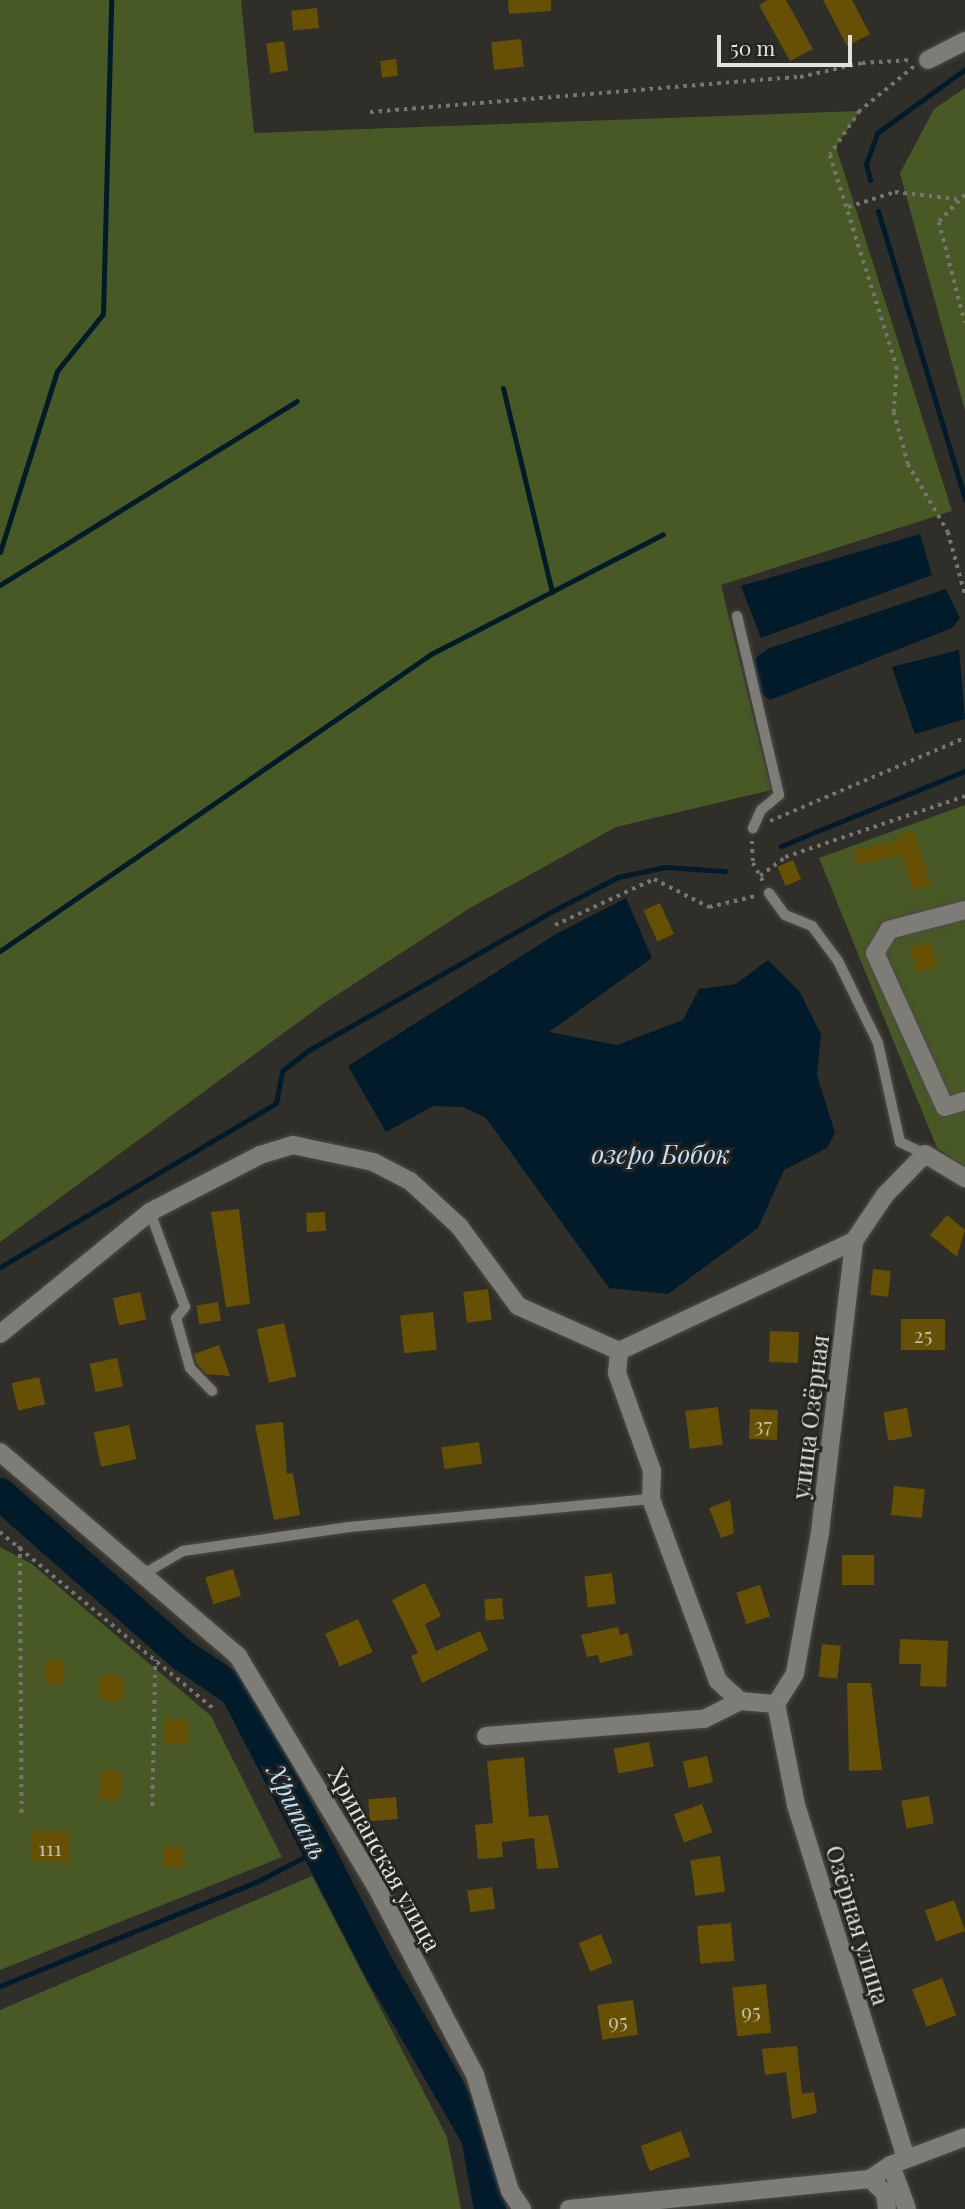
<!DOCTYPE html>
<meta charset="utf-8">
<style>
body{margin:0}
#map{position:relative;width:965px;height:2209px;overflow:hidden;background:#302e29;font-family:"Playfair Display",serif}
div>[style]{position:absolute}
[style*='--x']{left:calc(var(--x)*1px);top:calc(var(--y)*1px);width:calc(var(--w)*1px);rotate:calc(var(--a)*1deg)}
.green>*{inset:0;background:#495925}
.water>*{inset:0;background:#011b2a}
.stream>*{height:5px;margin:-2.5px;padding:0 2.5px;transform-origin:2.5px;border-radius:2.5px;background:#011b2a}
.river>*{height:32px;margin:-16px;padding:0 16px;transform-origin:16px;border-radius:16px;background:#011b2a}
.building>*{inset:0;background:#655004;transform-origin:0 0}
.path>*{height:3.5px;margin-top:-1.75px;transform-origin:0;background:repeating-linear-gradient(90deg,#767570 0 3.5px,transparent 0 8.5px)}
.roads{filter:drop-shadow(0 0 2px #4d4b47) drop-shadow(0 0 2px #4d4b47)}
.lane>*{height:10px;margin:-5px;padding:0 5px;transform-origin:5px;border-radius:5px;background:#7e7c77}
.street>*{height:18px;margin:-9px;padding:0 9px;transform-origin:9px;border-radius:9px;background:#7e7c77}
.secondary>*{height:18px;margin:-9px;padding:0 9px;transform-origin:9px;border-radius:9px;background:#7e7c77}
span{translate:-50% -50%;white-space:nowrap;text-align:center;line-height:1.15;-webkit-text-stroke:6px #262420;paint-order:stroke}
.number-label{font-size:21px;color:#c3bda8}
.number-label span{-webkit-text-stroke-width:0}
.street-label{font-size:24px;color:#e2e1de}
.water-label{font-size:26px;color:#bae2fd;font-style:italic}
.scale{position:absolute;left:717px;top:35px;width:135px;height:32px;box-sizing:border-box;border:4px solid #e2e1de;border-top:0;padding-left:9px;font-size:21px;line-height:24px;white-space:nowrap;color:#e2e1de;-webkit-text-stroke:5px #262420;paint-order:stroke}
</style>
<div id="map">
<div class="green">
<i style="clip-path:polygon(0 0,241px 0,254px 133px,860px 111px,836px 147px,952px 511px,721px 585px,771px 790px,616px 827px,470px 908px,323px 1004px,0 1242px)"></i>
<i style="clip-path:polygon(965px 88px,965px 411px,900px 173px,934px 109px)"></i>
<i style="clip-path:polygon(965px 805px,965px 1168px,937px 1148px,819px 858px)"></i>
<i style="clip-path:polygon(0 1547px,32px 1564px,211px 1716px,282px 1857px,0 1970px)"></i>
<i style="clip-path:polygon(312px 1876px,447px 2137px,461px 2209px,0 2209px,0 2010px)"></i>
</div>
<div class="water">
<i style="clip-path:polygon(920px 534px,932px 575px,761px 638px,741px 586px)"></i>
<i style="clip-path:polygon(946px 589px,960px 618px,952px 628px,770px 700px,762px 694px,755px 659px,767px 649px)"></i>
<i style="clip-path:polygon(959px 650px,965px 719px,915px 734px,892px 667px)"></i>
<i style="clip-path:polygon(626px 898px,652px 958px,549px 1032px,617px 1045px,683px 1020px,699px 989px,736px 984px,768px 960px,800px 992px,821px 1035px,817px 1075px,835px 1133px,827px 1148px,784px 1170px,758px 1228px,668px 1294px,609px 1288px,486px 1118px,463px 1107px,433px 1106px,386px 1132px,348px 1066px,556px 934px)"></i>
</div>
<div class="stream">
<i style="--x:870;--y:180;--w:16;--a:-104"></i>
<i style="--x:866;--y:164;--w:33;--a:-70"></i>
<i style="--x:877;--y:133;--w:109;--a:-36"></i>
<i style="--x:878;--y:211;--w:302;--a:73.2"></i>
<i style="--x:503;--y:388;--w:210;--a:76.5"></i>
<i style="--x:0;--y:552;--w:190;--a:-72.5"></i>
<i style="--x:57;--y:371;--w:73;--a:-51.1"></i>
<i style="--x:103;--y:314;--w:314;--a:-88.5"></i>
<i style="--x:0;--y:585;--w:349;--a:-31.8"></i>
<i style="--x:781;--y:846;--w:199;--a:-22.2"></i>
<i style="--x:0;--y:951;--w:523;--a:-34.57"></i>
<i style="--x:431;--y:654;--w:261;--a:-27.3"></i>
<i style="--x:0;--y:1267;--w:321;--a:-30.7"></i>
<i style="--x:276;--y:1103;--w:33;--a:-79"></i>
<i style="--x:282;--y:1071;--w:34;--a:-38"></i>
<i style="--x:309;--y:1050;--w:274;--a:-29.7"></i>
<i style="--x:547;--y:914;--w:80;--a:-27.5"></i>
<i style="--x:618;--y:877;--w:48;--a:-12"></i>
<i style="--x:665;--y:867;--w:60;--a:3.8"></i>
<i style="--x:0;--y:1986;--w:276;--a:-22.1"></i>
<i style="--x:256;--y:1882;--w:70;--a:-27.3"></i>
</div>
<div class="river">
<i style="--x:0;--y:1494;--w:245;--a:41.4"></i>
<i style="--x:184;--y:1656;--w:63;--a:33.9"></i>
<i style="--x:236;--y:1691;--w:312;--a:62.7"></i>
<i style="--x:379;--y:1968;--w:195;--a:59.9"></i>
<i style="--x:477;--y:2137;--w:73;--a:79.8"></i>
</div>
<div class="building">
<i style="clip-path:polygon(508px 0,551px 0,551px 11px,509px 14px)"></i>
<i style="clip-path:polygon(768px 0,786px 0,813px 49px,790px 61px,759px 5px)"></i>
<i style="clip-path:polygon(823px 0,852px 0,870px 34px,847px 46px)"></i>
<i style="left:317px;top:8px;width:20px;height:26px;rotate:84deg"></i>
<i style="left:521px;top:39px;width:28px;height:30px;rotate:84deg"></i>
<i style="left:284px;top:41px;width:30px;height:18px;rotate:82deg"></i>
<i style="left:396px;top:59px;width:17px;height:16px;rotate:83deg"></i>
<i style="clip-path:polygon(914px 831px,931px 885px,912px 890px,902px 855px,856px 865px,854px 850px,898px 841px,897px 835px)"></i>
<i style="left:793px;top:860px;width:21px;height:17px;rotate:67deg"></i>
<i style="left:660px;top:903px;width:34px;height:18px;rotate:66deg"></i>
<i style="left:930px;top:942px;width:26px;height:21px;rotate:74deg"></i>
<i style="clip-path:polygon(239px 1209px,250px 1304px,226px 1307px,211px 1212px)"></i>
<i style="left:325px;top:1212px;width:19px;height:19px;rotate:87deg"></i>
<i style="clip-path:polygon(947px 1215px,965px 1230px,957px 1257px,930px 1235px)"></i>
<i style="left:873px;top:1269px;width:18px;height:26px;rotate:6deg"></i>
<i style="left:488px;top:1289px;width:31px;height:25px;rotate:83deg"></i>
<i style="left:140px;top:1292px;width:28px;height:28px;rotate:77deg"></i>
<i style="left:218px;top:1302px;width:19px;height:22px;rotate:81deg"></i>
<i style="left:433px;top:1312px;width:38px;height:33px;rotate:84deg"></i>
<i style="left:901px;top:1319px;width:44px;height:31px"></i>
<i style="left:284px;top:1323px;width:55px;height:28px;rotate:77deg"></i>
<i style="left:770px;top:1331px;width:29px;height:31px;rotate:2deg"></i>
<i style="clip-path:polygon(219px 1345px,230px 1376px,206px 1374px,197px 1364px,194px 1354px)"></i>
<i style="left:117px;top:1358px;width:29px;height:28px;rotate:78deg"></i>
<i style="left:39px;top:1377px;width:28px;height:28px;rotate:77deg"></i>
<i style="left:718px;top:1407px;width:38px;height:33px;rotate:83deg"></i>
<i style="left:907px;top:1408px;width:29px;height:24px;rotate:80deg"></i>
<i style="left:750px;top:1409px;width:28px;height:30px;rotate:2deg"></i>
<i style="clip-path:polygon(283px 1422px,287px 1474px,293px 1473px,300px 1515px,274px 1520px,255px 1425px)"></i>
<i style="left:129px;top:1425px;width:35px;height:36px;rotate:78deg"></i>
<i style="left:479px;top:1442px;width:22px;height:38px;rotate:82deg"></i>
<i style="left:894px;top:1486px;width:31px;height:29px;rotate:6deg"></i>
<i style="clip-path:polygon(730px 1500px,734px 1533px,721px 1538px,709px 1508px)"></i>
<i style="left:874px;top:1555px;width:30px;height:32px;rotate:90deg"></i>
<i style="left:233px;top:1569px;width:28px;height:29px;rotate:73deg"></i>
<i style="left:612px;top:1573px;width:31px;height:28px;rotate:83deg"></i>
<i style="clip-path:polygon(425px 1583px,441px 1616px,425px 1624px,436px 1651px,480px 1631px,488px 1650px,422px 1683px,411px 1656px,418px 1653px,392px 1600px)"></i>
<i style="left:760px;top:1585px;width:33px;height:25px;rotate:72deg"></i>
<i style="left:502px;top:1598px;width:21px;height:18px;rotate:85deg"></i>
<i style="left:358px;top:1619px;width:36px;height:36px;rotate:66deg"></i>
<i style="clip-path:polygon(618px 1627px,620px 1635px,628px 1633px,633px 1655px,600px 1663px,598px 1655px,587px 1657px,581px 1635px)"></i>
<i style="clip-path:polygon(900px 1639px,948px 1641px,946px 1687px,920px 1686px,921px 1664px,899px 1664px)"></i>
<i style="left:822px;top:1644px;width:19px;height:33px;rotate:6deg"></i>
<i style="left:63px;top:1660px;width:24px;height:18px;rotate:88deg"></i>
<i style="clip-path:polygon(100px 1675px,122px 1676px,124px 1701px,99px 1699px)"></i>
<i style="clip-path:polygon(847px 1683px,871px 1683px,882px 1770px,849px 1771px)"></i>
<i style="left:188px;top:1719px;width:24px;height:24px;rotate:88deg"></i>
<i style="left:649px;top:1742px;width:25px;height:36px;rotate:79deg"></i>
<i style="left:707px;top:1756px;width:27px;height:25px;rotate:77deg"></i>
<i style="clip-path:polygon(524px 1757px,529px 1817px,548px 1815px,559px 1868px,537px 1869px,534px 1838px,502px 1842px,503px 1857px,478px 1859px,475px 1825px,493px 1823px,487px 1761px)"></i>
<i style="left:102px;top:1770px;width:20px;height:29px;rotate:6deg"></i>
<i style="left:929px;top:1796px;width:28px;height:28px;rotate:80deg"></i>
<i style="left:396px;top:1797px;width:22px;height:28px;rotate:85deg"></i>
<i style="left:702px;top:1804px;width:30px;height:30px;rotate:70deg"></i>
<i style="left:32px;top:1831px;width:38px;height:30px;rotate:2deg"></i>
<i style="left:164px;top:1847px;width:19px;height:20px"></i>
<i style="left:720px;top:1856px;width:36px;height:30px;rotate:82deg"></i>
<i style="left:492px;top:1887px;width:22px;height:25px;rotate:82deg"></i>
<i style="left:954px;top:1900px;width:33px;height:31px;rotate:70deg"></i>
<i style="left:731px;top:1923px;width:38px;height:34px;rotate:85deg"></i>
<i style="left:601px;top:1934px;width:31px;height:24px;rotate:68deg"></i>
<i style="left:942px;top:1978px;width:40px;height:32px;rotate:69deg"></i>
<i style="left:766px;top:1984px;width:49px;height:34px;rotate:84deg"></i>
<i style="left:633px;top:2000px;width:35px;height:36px;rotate:82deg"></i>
<i style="clip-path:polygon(797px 2046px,802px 2094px,814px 2092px,817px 2113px,792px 2119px,786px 2072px,765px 2075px,762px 2049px)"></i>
<i style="left:681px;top:2131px;width:27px;height:43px;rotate:70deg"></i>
</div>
<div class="path">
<i style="--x:914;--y:67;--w:70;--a:140.8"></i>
<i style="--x:860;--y:111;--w:53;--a:124.3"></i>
<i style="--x:830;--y:155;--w:222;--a:72.5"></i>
<i style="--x:897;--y:367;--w:45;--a:93.8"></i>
<i style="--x:894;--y:412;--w:54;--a:74.9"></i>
<i style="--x:908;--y:464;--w:79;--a:59.5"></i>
<i style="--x:948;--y:532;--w:64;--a:74.7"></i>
<i style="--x:370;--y:112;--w:431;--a:-4.7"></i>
<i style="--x:800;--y:77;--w:64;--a:-12.7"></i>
<i style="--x:862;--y:63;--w:50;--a:-3.4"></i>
<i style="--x:965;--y:195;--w:37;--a:134"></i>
<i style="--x:939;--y:222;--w:104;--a:75.6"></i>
<i style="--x:848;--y:207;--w:49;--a:-17.7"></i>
<i style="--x:895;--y:192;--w:62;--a:6.4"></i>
<i style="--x:770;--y:821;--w:212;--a:-23.1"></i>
<i style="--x:752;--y:841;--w:22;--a:87"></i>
<i style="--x:753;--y:863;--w:23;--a:61"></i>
<i style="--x:760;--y:876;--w:31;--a:-37"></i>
<i style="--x:785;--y:857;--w:190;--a:-18.7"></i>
<i style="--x:555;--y:925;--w:109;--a:-24.9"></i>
<i style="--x:654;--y:879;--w:62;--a:27"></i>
<i style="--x:709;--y:907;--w:48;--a:-13.2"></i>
<i style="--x:0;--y:1532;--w:279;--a:39.6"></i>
<i style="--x:20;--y:1546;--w:267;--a:89.6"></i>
<i style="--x:152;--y:1806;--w:146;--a:-88.8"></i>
</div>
<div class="roads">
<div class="lane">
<i style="--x:737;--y:616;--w:184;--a:76.8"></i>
<i style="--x:779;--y:795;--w:23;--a:140"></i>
<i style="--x:761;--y:810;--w:20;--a:114"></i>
<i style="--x:769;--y:893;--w:27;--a:54"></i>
<i style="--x:785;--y:915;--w:29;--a:22"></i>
<i style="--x:812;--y:926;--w:44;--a:53.4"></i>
<i style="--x:838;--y:961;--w:91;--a:64"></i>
<i style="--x:878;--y:1043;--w:101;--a:77.5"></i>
<i style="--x:900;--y:1142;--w:28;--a:26"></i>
<i style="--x:150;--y:1212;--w:101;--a:69.8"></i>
<i style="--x:185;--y:1307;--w:14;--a:129"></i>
<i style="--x:176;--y:1318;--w:52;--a:74.4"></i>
<i style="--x:190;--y:1368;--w:32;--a:46"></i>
<i style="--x:142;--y:1575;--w:48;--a:-30.3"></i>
<i style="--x:183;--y:1551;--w:168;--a:-8.2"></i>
<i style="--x:349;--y:1527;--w:303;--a:-5.3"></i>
</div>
<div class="street">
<i style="--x:928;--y:60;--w:42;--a:-27.2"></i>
<i style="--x:965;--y:910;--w:79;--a:165.3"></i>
<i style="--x:889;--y:930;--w:27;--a:121"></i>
<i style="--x:875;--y:953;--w:169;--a:65.6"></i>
<i style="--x:945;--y:1107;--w:21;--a:-17"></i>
<i style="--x:0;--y:1334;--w:193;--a:-39.1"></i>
<i style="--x:150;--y:1212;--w:124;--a:-27.4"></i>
<i style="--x:260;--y:1155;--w:34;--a:-17"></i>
<i style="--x:293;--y:1145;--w:82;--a:12"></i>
<i style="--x:373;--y:1162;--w:42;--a:27.2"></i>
<i style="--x:410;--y:1181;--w:67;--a:42.6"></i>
<i style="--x:459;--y:1226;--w:99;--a:53.6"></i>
<i style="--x:518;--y:1306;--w:111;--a:24"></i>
<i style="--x:619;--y:1351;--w:22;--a:95"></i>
<i style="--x:617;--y:1373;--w:104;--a:70.3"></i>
<i style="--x:652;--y:1471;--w:28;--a:92"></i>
<i style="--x:651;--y:1499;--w:194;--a:69.8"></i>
<i style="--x:718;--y:1681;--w:30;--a:42"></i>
<i style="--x:740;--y:1701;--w:36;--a:5"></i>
<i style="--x:619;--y:1351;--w:259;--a:-25.1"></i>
<i style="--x:0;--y:1452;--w:313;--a:40.6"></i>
<i style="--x:238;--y:1656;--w:275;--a:59.1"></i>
<i style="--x:379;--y:1892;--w:207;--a:62.3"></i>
<i style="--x:475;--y:2075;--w:121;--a:73.2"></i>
<i style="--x:510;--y:2191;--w:22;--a:56"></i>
<i style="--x:776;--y:1704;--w:36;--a:-58"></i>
<i style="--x:795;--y:1673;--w:143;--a:-79.9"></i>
<i style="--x:820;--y:1532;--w:293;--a:-83.3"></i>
<i style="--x:854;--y:1241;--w:55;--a:-56"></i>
<i style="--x:885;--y:1195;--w:57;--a:-45.7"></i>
<i style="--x:776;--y:1704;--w:103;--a:78.8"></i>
<i style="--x:796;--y:1805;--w:368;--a:72.7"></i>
<i style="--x:486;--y:1736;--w:219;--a:-4.5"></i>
<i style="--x:704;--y:1719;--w:40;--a:-26.6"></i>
<i style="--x:870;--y:2179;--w:21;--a:43"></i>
<i style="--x:885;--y:2193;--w:16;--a:83"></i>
<i style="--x:569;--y:2209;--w:302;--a:-5.7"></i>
<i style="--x:870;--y:2179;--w:25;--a:-34"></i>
<i style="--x:907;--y:2209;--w:47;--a:-110"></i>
<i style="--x:891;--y:2165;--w:79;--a:-20.7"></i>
</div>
<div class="secondary">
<i style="--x:925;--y:1154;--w:47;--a:31"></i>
</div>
</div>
<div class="number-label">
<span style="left:923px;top:1334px">25</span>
<span style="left:763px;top:1424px">37</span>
<span style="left:50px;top:1847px">111</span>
<span style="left:751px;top:2010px">95</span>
<span style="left:618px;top:2020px">95</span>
</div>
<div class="street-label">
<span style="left:810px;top:1417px;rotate:-83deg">улица Озёрная</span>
<span style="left:385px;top:1859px;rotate:61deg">Хрипанская улица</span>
<span style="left:858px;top:1925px;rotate:73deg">Озёрная улица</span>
</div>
<div class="water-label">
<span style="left:661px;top:1154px">озеро Бобок</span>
<span style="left:298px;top:1812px;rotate:63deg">Хрипань</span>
</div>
<div class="scale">50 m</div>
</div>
